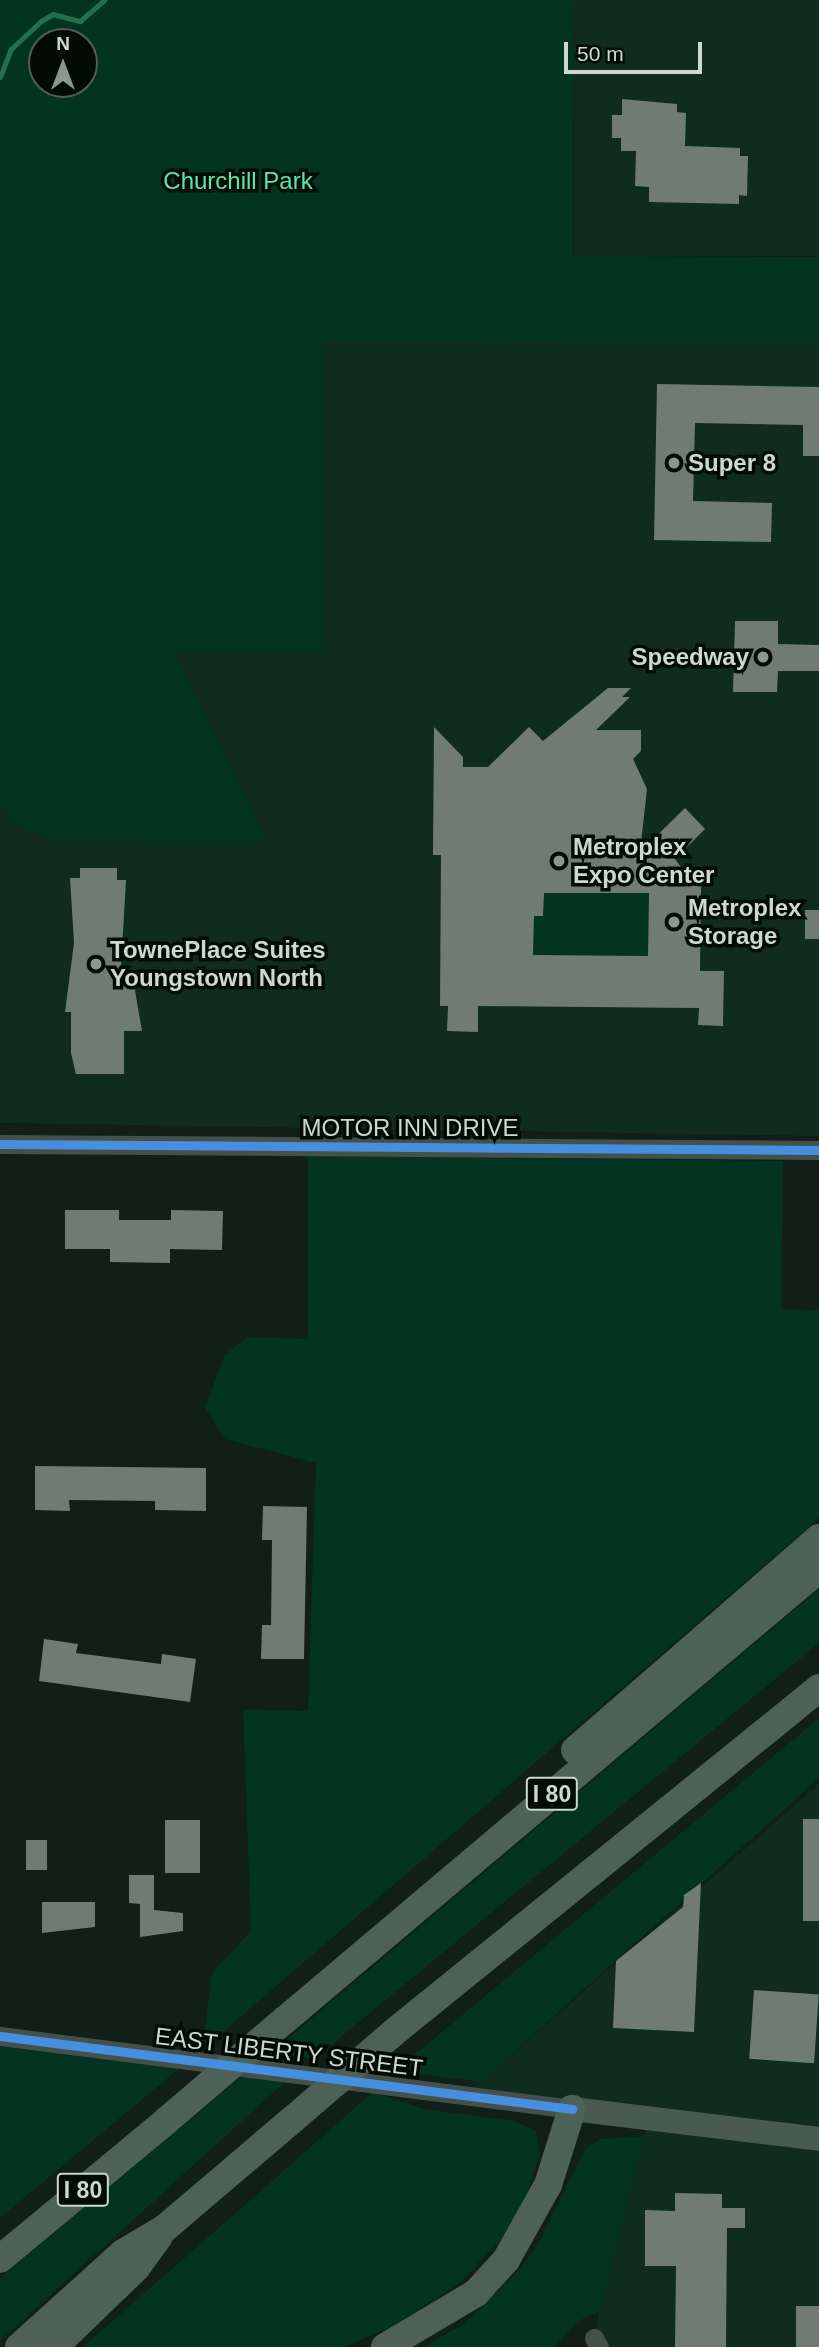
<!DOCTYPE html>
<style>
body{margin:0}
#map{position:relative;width:819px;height:2347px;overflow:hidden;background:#121e18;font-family:Helvetica,sans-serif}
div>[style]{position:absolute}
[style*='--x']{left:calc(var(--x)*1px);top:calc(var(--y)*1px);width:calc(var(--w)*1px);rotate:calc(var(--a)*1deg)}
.built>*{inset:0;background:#0f2c1e;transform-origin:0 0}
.green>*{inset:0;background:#023421}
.stream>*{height:5px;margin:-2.5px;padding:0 2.5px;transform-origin:2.5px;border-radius:2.5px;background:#22704e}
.building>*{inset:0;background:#707b75;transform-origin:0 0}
.minor>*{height:19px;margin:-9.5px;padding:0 9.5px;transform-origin:9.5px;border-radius:9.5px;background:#44514a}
.major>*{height:24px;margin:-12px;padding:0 12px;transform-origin:12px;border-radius:12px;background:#485a51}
.highway>*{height:28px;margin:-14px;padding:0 14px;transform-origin:14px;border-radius:14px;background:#4d6157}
.highway-bridge>*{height:28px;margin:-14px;padding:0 14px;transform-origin:14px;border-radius:14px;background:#4d6157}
.cycleway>*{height:9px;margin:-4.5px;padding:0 4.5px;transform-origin:4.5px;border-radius:4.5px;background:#468fdf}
.dots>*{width:19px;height:19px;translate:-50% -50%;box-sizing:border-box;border:4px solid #030b06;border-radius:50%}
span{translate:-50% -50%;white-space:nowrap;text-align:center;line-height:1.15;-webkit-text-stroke:7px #030b06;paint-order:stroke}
.shield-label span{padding:2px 5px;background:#030b06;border:2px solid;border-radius:5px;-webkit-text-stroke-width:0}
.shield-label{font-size:23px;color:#cbd9d1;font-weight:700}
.park-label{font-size:24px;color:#59e9a7}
.poi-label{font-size:24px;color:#cbd9d1;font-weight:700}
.left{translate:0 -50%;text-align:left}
.right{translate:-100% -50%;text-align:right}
.street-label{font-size:24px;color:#cbd9d1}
.north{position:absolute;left:28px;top:28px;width:70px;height:70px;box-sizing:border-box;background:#030b06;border:2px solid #535d57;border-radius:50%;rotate:0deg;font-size:19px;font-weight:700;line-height:28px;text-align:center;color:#cbd9d1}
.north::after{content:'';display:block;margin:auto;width:24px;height:32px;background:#8a9890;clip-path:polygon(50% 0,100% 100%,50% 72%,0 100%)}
.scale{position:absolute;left:564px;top:42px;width:138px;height:32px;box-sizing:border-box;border:4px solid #cbd9d1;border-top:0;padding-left:9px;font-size:21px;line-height:24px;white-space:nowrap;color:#cbd9d1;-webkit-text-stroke:5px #030b06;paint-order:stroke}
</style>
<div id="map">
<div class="built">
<i style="left:574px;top:0;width:245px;height:256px"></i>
<i style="clip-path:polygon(323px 341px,819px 343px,819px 1136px,0 1123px,0 806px,11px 818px,174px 652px,322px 652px)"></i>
<i style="clip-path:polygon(819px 1784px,819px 2347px,599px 2347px,594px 2338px,611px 2248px,649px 2119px,467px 2094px)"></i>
</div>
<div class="green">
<i style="clip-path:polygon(evenodd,0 0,574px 0,573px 256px,819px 257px,819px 343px,323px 342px,322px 652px,174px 652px,267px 841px,53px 840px,16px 825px,0 806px,0 0,42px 42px,84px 42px,84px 84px,42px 84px,42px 42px)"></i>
<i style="clip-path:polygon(544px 893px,649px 893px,648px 950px,659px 956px,533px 955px,534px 916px,543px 916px)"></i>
<i style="clip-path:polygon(308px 1156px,783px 1161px,781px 1309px,819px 1310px,819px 1518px,202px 2050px,212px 1973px,251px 1931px,243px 1709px,308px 1711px,316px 1463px,225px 1439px,205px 1408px,224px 1356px,247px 1337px,308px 1339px)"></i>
<i style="clip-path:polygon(819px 1589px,819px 1643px,314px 2059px,272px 2052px)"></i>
<i style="clip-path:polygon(819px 1718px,819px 1778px,481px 2082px,395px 2071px)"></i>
<i style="clip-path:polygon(0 2046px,181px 2067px,0 2218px)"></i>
<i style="clip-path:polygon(244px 2075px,285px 2082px,0 2341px,0 2278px)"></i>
<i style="clip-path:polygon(373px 2092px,424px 2109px,514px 2121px,536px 2130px,540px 2153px,527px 2195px,501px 2239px,460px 2283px,391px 2327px,344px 2347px,83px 2347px)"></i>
<i style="clip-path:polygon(644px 2136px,599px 2312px,578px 2321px,555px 2347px,423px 2347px,464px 2324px,514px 2276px,538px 2244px,586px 2148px,600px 2139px)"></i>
</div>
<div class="stream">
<i style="--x:0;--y:77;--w:30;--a:-69"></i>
<i style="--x:11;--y:49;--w:41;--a:-43"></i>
<i style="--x:41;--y:21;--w:14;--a:-30"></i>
<i style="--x:53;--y:14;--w:28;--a:15"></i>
<i style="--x:80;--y:21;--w:32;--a:-41"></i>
</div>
<div class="building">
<i style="clip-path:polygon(622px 99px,677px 104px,677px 112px,686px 113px,685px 146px,740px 148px,740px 156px,748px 156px,747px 196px,739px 195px,739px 204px,649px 202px,649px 187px,635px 186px,636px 151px,621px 151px,621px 138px,612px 138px,612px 115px,622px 115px)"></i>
<i style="clip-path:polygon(657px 384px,819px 387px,819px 456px,803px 456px,803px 425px,695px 423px,693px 501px,772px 503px,771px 542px,654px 540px)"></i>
<i style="clip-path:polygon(735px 621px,778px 621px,778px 644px,819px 645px,819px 671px,778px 671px,777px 692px,733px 692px)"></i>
<i style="clip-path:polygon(evenodd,608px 688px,631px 688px,622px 697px,630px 697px,596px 730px,641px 730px,641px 751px,633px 759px,647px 789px,640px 852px,685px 808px,705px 829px,675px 859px,681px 867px,664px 884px,701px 884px,700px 971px,724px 971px,723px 1026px,698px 1025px,699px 1008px,478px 1006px,478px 1032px,447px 1031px,448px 1006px,440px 1006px,441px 855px,433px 855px,434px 727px,463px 757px,463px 767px,488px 767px,529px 727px,543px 741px,608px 688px,544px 893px,649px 893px,648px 956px,533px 955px,534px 916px,543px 916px,544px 893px)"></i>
<i style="clip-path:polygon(80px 868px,117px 868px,117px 880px,126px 880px,120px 985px,134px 985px,142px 1031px,124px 1031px,124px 1074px,76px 1074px,71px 1053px,71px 1012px,65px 1012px,74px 943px,70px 878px,80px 878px)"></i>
<i style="left:805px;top:910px;width:14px;height:29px"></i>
<i style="clip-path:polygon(65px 1210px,119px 1210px,119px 1220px,171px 1220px,171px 1210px,223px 1211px,222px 1250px,170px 1249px,170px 1263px,110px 1262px,110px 1249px,65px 1249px)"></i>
<i style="clip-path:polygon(35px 1466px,206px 1468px,206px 1511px,155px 1510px,155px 1501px,69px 1500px,70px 1511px,35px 1510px)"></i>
<i style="clip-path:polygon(263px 1506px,307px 1507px,304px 1659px,261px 1659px,262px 1625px,271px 1625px,272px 1540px,262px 1540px)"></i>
<i style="clip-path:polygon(44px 1639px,78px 1644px,76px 1653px,161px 1664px,162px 1654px,196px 1659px,190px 1702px,39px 1681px)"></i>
<i style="left:803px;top:1819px;width:16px;height:102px"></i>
<i style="left:165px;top:1820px;width:35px;height:53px"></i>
<i style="left:26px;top:1840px;width:21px;height:30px"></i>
<i style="clip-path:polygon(129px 1875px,154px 1875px,154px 1910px,183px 1913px,183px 1931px,140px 1937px,140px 1904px,129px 1903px)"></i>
<i style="clip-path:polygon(701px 1883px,694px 2032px,613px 2028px,616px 1961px,683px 1907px,684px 1895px)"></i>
<i style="clip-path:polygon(42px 1902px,95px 1902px,95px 1927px,42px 1933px)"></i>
<i style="left:754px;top:1990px;width:65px;height:69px;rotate:4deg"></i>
<i style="clip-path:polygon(675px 2193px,722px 2194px,722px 2208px,745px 2208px,745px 2228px,727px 2228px,726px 2347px,675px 2347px,676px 2266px,645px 2266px,645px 2210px,675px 2211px)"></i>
<i style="left:796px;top:2306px;width:23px;height:41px"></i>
</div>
<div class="minor">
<i style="--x:0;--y:1144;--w:819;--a:0.42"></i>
<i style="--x:0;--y:2036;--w:577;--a:7.27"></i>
<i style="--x:594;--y:2338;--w:10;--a:61"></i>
</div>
<div class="major">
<i style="--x:572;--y:2109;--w:249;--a:6.9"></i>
</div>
<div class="highway">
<i style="--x:575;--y:1750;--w:323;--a:-41"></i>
<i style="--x:286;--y:2019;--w:698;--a:-40.17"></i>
<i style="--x:393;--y:2033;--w:548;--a:-39"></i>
<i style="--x:0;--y:2259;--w:216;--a:-39.7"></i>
<i style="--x:19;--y:2347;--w:140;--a:-42.1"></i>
<i style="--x:123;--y:2253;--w:49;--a:-30.8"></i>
<i style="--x:165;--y:2228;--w:167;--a:-40.4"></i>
<i style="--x:54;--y:2347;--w:114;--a:-43.9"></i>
<i style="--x:136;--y:2268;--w:39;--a:-54"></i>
<i style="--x:385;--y:2347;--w:106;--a:-30.7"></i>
<i style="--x:476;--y:2293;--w:45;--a:-47.7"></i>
<i style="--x:506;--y:2260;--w:86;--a:-60.8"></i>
<i style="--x:548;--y:2185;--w:80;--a:-72.5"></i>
</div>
<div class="highway-bridge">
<i style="--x:292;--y:2120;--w:133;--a:-40.7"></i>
<i style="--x:166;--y:2121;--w:157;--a:-40.4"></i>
</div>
<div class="cycleway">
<i style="--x:0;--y:1144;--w:819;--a:0.42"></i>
<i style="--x:0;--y:2036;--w:577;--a:7.27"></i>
</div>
<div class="dots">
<i style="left:674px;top:463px;background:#8a9890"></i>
<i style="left:763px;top:657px;background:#8a9890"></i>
<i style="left:559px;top:861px;background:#8a9890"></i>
<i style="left:674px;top:922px;background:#8a9890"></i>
<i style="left:96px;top:964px;background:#8a9890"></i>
</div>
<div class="shield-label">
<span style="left:552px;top:1794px">I 80</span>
<span style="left:83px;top:2190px">I 80</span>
</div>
<div class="park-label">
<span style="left:238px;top:181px">Churchill Park</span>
</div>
<div class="poi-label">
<span class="left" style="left:688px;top:463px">Super 8</span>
<span class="right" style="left:749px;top:657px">Speedway</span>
<span class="left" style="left:573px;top:861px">Metroplex<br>Expo Center</span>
<span class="left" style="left:688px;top:922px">Metroplex<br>Storage</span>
<span class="left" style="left:110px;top:964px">TownePlace Suites<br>Youngstown North</span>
</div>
<div class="street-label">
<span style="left:410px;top:1128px">MOTOR INN DRIVE</span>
<span style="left:289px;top:2052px;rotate:7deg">EAST LIBERTY STREET</span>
</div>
<div class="north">N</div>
<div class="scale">50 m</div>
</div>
